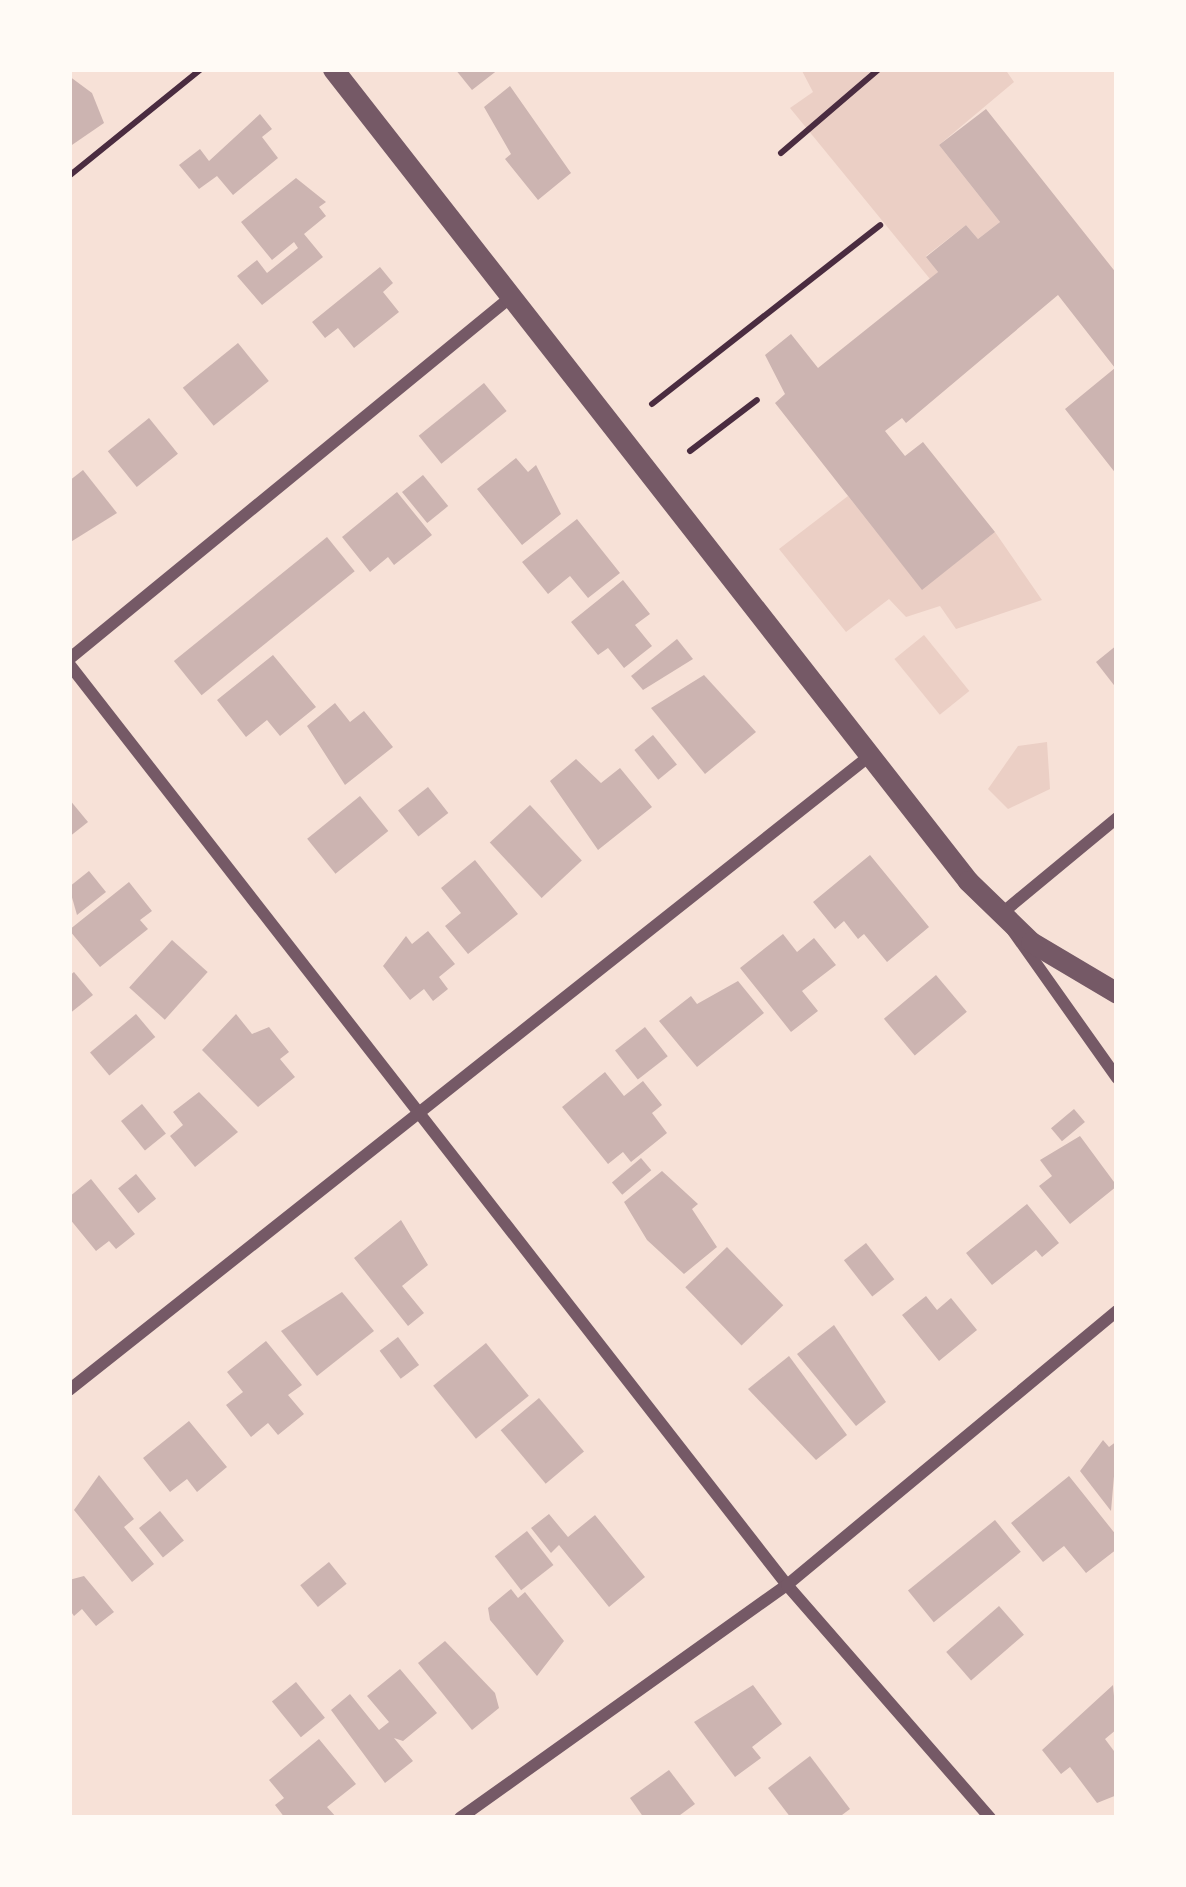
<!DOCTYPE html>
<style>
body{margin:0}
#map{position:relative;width:1186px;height:1887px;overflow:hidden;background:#f7e1d7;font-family:Literata,serif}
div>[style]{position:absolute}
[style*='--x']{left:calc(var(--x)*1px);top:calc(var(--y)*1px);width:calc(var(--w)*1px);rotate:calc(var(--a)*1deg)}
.green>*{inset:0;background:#ebcfc5;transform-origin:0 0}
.building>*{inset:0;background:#ccb4b1;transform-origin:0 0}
.path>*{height:6px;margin:-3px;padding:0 3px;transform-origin:3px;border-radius:3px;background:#4a2c40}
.minor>*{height:12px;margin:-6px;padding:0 6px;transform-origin:6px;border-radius:6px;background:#755966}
.tertiary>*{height:21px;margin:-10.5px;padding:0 10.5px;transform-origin:10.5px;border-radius:10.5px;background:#755966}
span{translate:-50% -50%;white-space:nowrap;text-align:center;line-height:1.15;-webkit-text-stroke:12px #fffaf5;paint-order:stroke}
.frame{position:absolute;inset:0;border:72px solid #fffaf5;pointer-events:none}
</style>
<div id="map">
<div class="green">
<i style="clip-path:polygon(801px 69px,1005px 69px,1014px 82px,939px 145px,1000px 222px,978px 239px,966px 225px,926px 256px,938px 272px,930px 279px,790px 108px,813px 92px)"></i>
<i style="clip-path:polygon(848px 496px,922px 589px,995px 532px,1042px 600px,956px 629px,940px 606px,906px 617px,889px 599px,846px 632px,779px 549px)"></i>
<i style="left:924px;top:635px;width:72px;height:38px;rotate:51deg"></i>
<i style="clip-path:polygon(1047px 742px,1050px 789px,1008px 809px,988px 789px,1018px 746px)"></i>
</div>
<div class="building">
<i style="clip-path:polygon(455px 69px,499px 69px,472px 90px)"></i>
<i style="clip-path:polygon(69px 76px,92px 93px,104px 123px,69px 147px)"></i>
<i style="clip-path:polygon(510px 86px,571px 173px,538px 200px,505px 159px,511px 154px,484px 107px)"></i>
<i style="clip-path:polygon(986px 109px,1117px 274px,1117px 475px,1065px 409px,1115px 368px,1058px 295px,906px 423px,902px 418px,885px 431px,905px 456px,923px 442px,995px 532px,922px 590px,775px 403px,785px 394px,765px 355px,791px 334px,818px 368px,938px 272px,926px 257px,966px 225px,978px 239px,1000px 222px,939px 145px)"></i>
<i style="clip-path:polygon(260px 114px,272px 129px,262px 137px,278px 158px,233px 195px,217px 176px,199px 189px,179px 165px,200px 149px,209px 161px)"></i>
<i style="clip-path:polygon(296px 178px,326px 202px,319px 207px,326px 216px,304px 234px,323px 257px,262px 305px,237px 276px,257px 260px,267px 273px,298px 248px,294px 242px,272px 260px,241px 222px)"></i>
<i style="clip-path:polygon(380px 267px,393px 283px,383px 292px,399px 312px,354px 348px,338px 328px,325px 338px,312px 322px)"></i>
<i style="left:238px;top:343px;width:49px;height:71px;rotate:51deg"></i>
<i style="left:484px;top:383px;width:36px;height:84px;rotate:51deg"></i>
<i style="left:149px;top:418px;width:46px;height:53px;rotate:51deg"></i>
<i style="clip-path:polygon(516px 458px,528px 472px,536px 465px,561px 514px,522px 545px,477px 489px)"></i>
<i style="clip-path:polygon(83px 470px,117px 513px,69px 543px,69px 481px)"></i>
<i style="left:423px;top:475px;width:40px;height:27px;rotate:51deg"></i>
<i style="clip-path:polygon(397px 492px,432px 535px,394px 565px,388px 557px,370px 572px,342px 537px)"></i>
<i style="clip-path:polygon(577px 519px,620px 573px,588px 598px,570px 576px,548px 594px,522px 562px)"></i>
<i style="left:327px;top:537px;width:44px;height:197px;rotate:51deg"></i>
<i style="clip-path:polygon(623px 580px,650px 614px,635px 625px,652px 646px,624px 668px,608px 648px,598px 655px,571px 622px)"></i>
<i style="clip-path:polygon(677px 639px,693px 659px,643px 690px,631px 676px)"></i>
<i style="clip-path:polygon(1117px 645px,1117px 689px,1096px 662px)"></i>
<i style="clip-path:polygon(273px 655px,316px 707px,280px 736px,267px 720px,246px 737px,217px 700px)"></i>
<i style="clip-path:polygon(704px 675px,756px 732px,705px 774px,651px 708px)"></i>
<i style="clip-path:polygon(335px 703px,350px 722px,364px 711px,393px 747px,345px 785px,307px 726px)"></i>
<i style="left:653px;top:735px;width:38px;height:24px;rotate:51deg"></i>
<i style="clip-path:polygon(576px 759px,601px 783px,620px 768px,652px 807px,598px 850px,550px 781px)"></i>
<i style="left:428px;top:787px;width:33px;height:38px;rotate:52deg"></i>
<i style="left:360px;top:796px;width:45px;height:68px;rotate:51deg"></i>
<i style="clip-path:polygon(69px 799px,88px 822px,69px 837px)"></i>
<i style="left:530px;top:805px;width:76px;height:55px;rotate:47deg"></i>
<i style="clip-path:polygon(870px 855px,929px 927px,887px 962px,864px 934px,858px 939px,844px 921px,835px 929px,813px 902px)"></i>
<i style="clip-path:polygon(475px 860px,518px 914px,468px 954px,445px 926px,461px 913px,441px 888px)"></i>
<i style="clip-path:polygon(89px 871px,106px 892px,77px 915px,69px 887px)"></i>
<i style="clip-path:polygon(129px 882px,152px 911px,140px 920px,148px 929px,100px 967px,69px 930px)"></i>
<i style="clip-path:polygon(428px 931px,455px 964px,439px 977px,448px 989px,433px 1001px,424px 989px,410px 1000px,383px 966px,406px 936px,412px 944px)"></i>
<i style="clip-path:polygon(783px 934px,797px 952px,814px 938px,836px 965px,802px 991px,818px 1011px,791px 1032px,740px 968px)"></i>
<i style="left:172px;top:940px;width:48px;height:64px;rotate:42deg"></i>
<i style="clip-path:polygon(74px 972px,93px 995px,69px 1014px,69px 976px)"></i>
<i style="left:936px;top:975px;width:48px;height:68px;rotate:50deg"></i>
<i style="clip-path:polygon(738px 981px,764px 1013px,697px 1067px,659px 1021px,691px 996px,697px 1004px)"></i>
<i style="left:136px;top:1014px;width:30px;height:60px;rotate:50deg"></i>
<i style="clip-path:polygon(236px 1014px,252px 1034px,269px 1027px,289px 1052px,280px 1059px,295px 1077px,258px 1107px,202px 1050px)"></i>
<i style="left:645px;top:1027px;width:37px;height:38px;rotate:52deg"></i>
<i style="clip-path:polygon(605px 1072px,624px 1096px,643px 1081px,662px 1105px,652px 1113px,667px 1133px,631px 1162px,623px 1152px,608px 1164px,562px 1107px)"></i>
<i style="clip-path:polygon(199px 1092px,238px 1132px,195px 1167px,170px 1136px,183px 1125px,173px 1112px)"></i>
<i style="left:142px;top:1104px;width:38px;height:27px;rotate:51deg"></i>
<i style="left:1074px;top:1109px;width:17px;height:30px;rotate:50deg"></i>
<i style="clip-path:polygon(1080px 1136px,1117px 1186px,1070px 1224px,1039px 1186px,1052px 1176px,1040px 1160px)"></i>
<i style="left:641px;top:1158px;width:16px;height:38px;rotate:50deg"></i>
<i style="clip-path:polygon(662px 1171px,698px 1204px,692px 1209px,717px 1247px,684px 1274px,647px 1240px,624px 1202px)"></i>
<i style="left:136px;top:1174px;width:32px;height:23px;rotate:51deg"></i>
<i style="clip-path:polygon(91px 1179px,135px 1234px,116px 1249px,109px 1241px,96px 1251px,69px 1218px,69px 1197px)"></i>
<i style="clip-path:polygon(1027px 1204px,1059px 1243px,1042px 1257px,1036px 1250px,992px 1285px,966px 1253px)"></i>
<i style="clip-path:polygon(401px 1220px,428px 1265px,402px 1286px,424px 1313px,408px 1326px,354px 1258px)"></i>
<i style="left:866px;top:1243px;width:46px;height:28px;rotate:52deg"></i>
<i style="left:727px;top:1247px;width:81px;height:58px;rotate:46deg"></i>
<i style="clip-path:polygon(342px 1292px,374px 1331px,317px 1376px,281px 1331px)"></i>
<i style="clip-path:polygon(926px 1296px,937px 1310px,951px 1298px,977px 1330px,939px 1361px,902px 1315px)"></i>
<i style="clip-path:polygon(834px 1325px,886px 1402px,856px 1426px,797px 1354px)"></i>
<i style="left:398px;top:1337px;width:35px;height:23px;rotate:53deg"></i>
<i style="clip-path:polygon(266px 1341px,302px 1385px,288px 1395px,304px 1414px,278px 1435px,268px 1423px,251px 1437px,226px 1405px,243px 1392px,227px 1372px)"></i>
<i style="left:486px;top:1343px;width:68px;height:68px;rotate:51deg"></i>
<i style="clip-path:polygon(789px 1356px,847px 1435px,816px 1460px,748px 1389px)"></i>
<i style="left:539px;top:1398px;width:70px;height:50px;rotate:50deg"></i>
<i style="clip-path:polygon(189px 1421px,227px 1467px,197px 1492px,187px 1479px,170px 1492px,143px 1458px)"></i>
<i style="clip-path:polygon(1103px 1440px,1109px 1447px,1117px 1441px,1111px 1511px,1080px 1471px)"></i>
<i style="clip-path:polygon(99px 1475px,134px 1519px,124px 1527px,154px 1564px,132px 1582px,74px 1510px)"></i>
<i style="clip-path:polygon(1069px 1476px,1117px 1536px,1117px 1549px,1086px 1573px,1064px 1546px,1043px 1562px,1011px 1523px)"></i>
<i style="left:160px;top:1511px;width:38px;height:27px;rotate:51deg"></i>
<i style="clip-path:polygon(549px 1514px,568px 1537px,595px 1515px,645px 1577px,609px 1607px,559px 1545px,551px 1553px,531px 1528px)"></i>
<i style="left:995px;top:1520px;width:41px;height:112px;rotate:51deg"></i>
<i style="left:527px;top:1531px;width:43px;height:41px;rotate:52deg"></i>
<i style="left:329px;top:1562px;width:28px;height:37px;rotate:51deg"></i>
<i style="clip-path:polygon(84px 1576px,114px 1612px,96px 1626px,82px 1609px,74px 1616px,69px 1609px,69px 1580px)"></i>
<i style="clip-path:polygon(511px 1589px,518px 1598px,525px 1592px,564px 1641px,537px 1676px,490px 1620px,488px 1608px)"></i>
<i style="left:999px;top:1606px;width:38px;height:70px;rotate:49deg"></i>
<i style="clip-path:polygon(445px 1641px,495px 1693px,499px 1708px,472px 1730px,418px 1663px)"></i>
<i style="clip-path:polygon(400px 1669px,437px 1713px,403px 1741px,394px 1738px,413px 1761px,385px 1783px,331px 1710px,350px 1694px,379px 1730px,389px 1722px,367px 1696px)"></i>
<i style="left:296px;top:1682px;width:46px;height:31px;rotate:51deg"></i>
<i style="clip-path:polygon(753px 1685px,782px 1724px,752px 1747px,761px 1758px,735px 1777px,694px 1722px)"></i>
<i style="clip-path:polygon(1113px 1685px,1117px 1729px,1105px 1739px,1117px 1755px,1117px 1795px,1097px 1803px,1070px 1767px,1061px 1774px,1042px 1750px)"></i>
<i style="clip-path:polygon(319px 1739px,356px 1784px,327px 1807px,337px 1818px,285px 1818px,275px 1805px,284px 1798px,269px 1780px)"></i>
<i style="clip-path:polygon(810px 1756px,850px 1809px,838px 1818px,791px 1818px,768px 1788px)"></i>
<i style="clip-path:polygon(669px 1770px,695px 1804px,676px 1818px,644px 1818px,630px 1798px)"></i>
</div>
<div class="path">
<i style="--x:781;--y:153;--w:129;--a:-40.6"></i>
<i style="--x:69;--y:176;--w:170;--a:-39"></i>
<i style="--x:652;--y:404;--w:290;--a:-38.1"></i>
<i style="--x:690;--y:451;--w:84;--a:-37.3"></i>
</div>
<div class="minor">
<i style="--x:69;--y:659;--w:571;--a:-39.32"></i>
<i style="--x:69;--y:664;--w:1168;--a:52.06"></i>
<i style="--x:787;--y:1585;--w:309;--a:48.9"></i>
<i style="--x:1117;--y:818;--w:151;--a:140.4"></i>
<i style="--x:1001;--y:914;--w:201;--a:54.7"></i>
<i style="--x:69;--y:1390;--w:1024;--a:-38.38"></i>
<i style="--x:460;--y:1818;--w:402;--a:-35.5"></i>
<i style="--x:787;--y:1585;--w:429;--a:-39.7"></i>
</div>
<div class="tertiary">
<i style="--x:333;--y:69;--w:1031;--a:51.97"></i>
<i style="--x:968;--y:881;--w:88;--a:44.1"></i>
<i style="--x:1031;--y:942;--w:100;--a:30.7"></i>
</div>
<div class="frame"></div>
</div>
